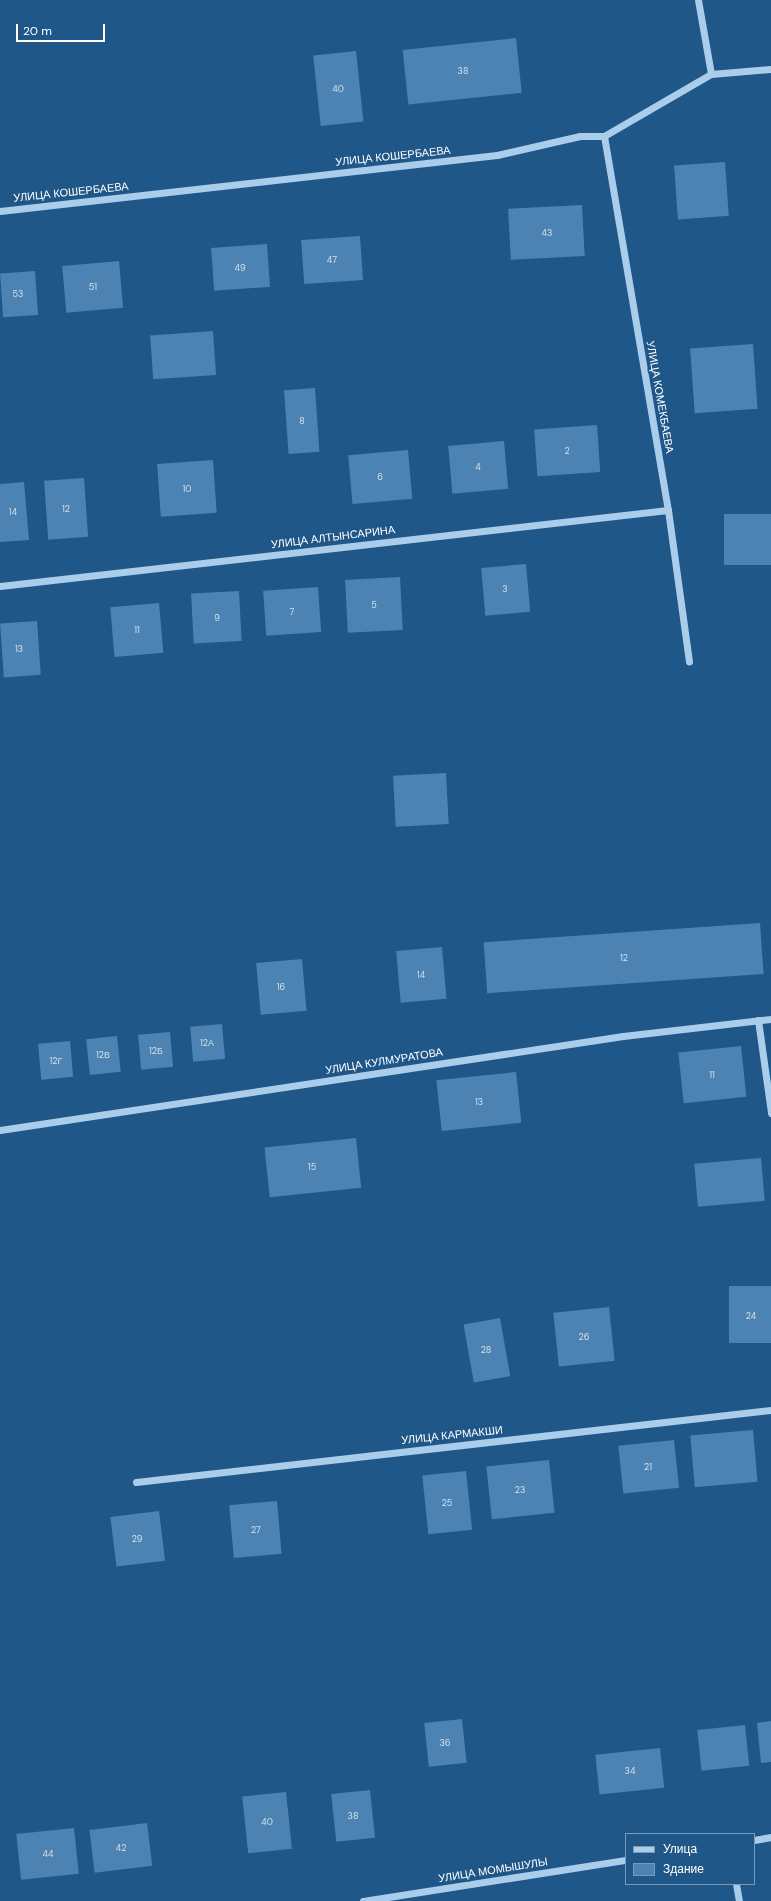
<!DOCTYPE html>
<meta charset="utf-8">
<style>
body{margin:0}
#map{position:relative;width:771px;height:1901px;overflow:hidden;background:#1f5788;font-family:"DM Sans",sans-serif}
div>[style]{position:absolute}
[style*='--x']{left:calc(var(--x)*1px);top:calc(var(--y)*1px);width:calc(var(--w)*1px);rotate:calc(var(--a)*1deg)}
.building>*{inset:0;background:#4c83b2;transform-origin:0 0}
.minor>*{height:7px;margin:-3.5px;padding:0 3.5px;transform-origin:3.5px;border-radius:3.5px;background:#aacdeb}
span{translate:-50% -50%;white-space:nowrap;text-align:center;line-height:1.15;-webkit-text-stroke:3.5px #1f5788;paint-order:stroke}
.number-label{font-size:9px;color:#d2e0ec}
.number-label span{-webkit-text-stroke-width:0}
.street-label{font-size:11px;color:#fff}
.legend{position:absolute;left:625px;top:1833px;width:130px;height:52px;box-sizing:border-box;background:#1f5788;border:1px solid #799ab8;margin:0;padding:5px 7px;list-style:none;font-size:12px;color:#fff}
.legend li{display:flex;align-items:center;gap:8px;height:20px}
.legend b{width:20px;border:1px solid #799ab8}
.scale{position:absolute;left:16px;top:24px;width:89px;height:18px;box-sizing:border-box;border:2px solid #fff;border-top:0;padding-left:5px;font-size:12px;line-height:14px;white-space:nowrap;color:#fff;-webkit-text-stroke:3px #1f5788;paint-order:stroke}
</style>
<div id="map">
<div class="building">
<i style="left:516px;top:38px;width:55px;height:114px;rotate:84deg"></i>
<i style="left:356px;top:51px;width:71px;height:43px;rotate:84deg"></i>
<i style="left:725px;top:162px;width:54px;height:51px;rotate:86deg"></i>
<i style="left:582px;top:205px;width:51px;height:74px;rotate:87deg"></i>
<i style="left:360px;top:236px;width:44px;height:59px;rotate:86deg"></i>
<i style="left:267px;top:244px;width:43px;height:56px;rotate:86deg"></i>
<i style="left:119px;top:261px;width:47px;height:57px;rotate:85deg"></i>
<i style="left:35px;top:271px;width:44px;height:35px;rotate:86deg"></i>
<i style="left:213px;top:331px;width:44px;height:63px;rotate:86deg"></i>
<i style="left:753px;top:344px;width:65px;height:63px;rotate:86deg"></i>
<i style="left:315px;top:388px;width:64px;height:31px;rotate:86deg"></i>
<i style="left:597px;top:425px;width:47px;height:63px;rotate:86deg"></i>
<i style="left:504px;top:441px;width:48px;height:56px;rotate:85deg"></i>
<i style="left:408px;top:450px;width:49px;height:60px;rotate:85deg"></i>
<i style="left:213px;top:460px;width:53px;height:56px;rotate:86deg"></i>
<i style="left:84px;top:478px;width:59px;height:40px;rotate:86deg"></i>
<i style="clip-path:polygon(24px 482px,29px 540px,0 542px,0 484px)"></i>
<i style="left:771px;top:514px;width:51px;height:47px;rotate:90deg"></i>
<i style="left:526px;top:564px;width:48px;height:45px;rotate:85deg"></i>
<i style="left:400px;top:577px;width:53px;height:55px;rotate:87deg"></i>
<i style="left:318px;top:587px;width:45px;height:55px;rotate:86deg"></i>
<i style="left:239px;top:591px;width:50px;height:48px;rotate:87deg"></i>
<i style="left:159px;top:603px;width:50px;height:49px;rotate:85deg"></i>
<i style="left:37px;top:621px;width:54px;height:37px;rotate:86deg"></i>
<i style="left:446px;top:773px;width:51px;height:53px;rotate:87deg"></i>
<i style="left:760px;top:923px;width:51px;height:277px;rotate:86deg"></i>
<i style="left:442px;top:947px;width:52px;height:46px;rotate:85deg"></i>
<i style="left:302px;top:959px;width:52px;height:46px;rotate:85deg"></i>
<i style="left:222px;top:1024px;width:35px;height:32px;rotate:85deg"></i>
<i style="left:170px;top:1032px;width:35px;height:32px;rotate:85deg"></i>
<i style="left:117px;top:1036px;width:36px;height:31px;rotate:84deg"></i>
<i style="left:70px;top:1041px;width:36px;height:32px;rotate:85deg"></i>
<i style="left:741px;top:1046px;width:51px;height:63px;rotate:84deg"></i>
<i style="left:516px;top:1072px;width:51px;height:80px;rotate:84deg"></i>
<i style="left:356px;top:1138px;width:50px;height:92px;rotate:84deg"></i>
<i style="left:761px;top:1158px;width:43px;height:67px;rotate:85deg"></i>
<i style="left:771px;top:1286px;width:57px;height:42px;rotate:90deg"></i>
<i style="left:609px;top:1307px;width:54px;height:56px;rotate:84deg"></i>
<i style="left:500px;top:1318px;width:59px;height:37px;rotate:80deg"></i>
<i style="left:753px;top:1430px;width:52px;height:63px;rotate:85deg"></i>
<i style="left:674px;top:1440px;width:48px;height:56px;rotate:84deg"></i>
<i style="left:549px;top:1460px;width:53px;height:63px;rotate:84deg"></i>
<i style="left:466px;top:1471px;width:59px;height:44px;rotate:84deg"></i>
<i style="left:277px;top:1501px;width:53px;height:48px;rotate:85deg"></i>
<i style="left:159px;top:1511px;width:50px;height:49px;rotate:83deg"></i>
<i style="left:462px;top:1719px;width:44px;height:38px;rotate:84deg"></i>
<i style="clip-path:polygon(771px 1721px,771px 1762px,761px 1763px,757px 1723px)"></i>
<i style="left:745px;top:1725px;width:41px;height:48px;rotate:84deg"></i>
<i style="left:660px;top:1748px;width:40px;height:65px;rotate:84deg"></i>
<i style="left:370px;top:1790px;width:48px;height:39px;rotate:84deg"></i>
<i style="left:286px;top:1792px;width:57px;height:44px;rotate:84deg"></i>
<i style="left:147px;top:1823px;width:43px;height:58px;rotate:83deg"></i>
<i style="left:74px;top:1828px;width:46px;height:58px;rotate:84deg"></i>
</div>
<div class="minor">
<i style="--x:698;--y:0;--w:75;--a:80"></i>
<i style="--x:604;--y:136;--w:379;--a:80.3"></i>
<i style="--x:668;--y:510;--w:153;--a:82.1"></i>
<i style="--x:0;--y:211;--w:500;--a:-6.43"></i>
<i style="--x:497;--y:155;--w:85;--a:-12.9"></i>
<i style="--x:580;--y:136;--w:24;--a:0"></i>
<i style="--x:604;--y:136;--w:124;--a:-30.1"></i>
<i style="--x:711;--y:74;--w:60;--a:-4.8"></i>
<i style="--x:0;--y:586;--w:672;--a:-6.49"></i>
<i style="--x:758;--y:1020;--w:94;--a:82"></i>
<i style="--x:0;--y:1130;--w:630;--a:-8.58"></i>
<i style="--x:623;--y:1036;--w:149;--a:-6.6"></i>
<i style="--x:136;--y:1482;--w:639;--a:-6.47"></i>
<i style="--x:754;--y:1840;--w:17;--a:-10"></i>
<i style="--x:736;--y:1884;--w:17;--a:80"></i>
<i style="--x:363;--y:1901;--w:266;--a:-8.9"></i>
</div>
<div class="number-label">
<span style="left:463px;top:71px">38</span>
<span style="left:338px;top:89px">40</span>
<span style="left:547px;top:233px">43</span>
<span style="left:332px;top:260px">47</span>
<span style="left:240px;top:268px">49</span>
<span style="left:93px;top:287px">51</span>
<span style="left:18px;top:294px">53</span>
<span style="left:302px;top:421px">8</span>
<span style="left:567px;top:451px">2</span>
<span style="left:478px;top:467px">4</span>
<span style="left:380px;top:477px">6</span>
<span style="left:187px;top:489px">10</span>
<span style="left:66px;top:509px">12</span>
<span style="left:13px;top:512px">14</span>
<span style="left:505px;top:589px">3</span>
<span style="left:374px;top:605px">5</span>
<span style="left:292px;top:612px">7</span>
<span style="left:217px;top:618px">9</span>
<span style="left:137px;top:630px">11</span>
<span style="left:19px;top:649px">13</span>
<span style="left:624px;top:958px">12</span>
<span style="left:421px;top:975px">14</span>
<span style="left:281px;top:987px">16</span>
<span style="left:207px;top:1043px">12А</span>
<span style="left:156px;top:1051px">12Б</span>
<span style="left:103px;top:1055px">12В</span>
<span style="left:56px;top:1061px">12Г</span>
<span style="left:712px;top:1075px">11</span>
<span style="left:479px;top:1102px">13</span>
<span style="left:312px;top:1167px">15</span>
<span style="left:751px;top:1316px">24</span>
<span style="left:584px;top:1337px">26</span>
<span style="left:486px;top:1350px">28</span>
<span style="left:648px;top:1467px">21</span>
<span style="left:520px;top:1490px">23</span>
<span style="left:447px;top:1503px">25</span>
<span style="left:256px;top:1530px">27</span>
<span style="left:137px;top:1539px">29</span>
<span style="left:445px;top:1743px">36</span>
<span style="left:630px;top:1771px">34</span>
<span style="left:353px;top:1816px">38</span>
<span style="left:267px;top:1822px">40</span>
<span style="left:121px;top:1848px">42</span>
<span style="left:48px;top:1854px">44</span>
</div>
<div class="street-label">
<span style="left:393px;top:156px;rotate:-6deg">УЛИЦА КОШЕРБАЕВА</span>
<span style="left:71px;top:192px;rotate:-6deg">УЛИЦА КОШЕРБАЕВА</span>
<span style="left:660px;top:397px;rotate:80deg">УЛИЦА КОМЕКБАЕВА</span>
<span style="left:333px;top:537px;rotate:-7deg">УЛИЦА АЛТЫНСАРИНА</span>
<span style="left:384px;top:1061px;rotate:-9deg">УЛИЦА КУЛМУРАТОВА</span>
<span style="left:452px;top:1435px;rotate:-6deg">УЛИЦА КАРМАКШИ</span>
<span style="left:493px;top:1870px;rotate:-9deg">УЛИЦА МОМЫШУЛЫ</span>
</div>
<ul class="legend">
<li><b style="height:5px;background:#aacdeb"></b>Улица</li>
<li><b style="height:11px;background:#4c83b2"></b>Здание</li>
</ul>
<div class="scale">20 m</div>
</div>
